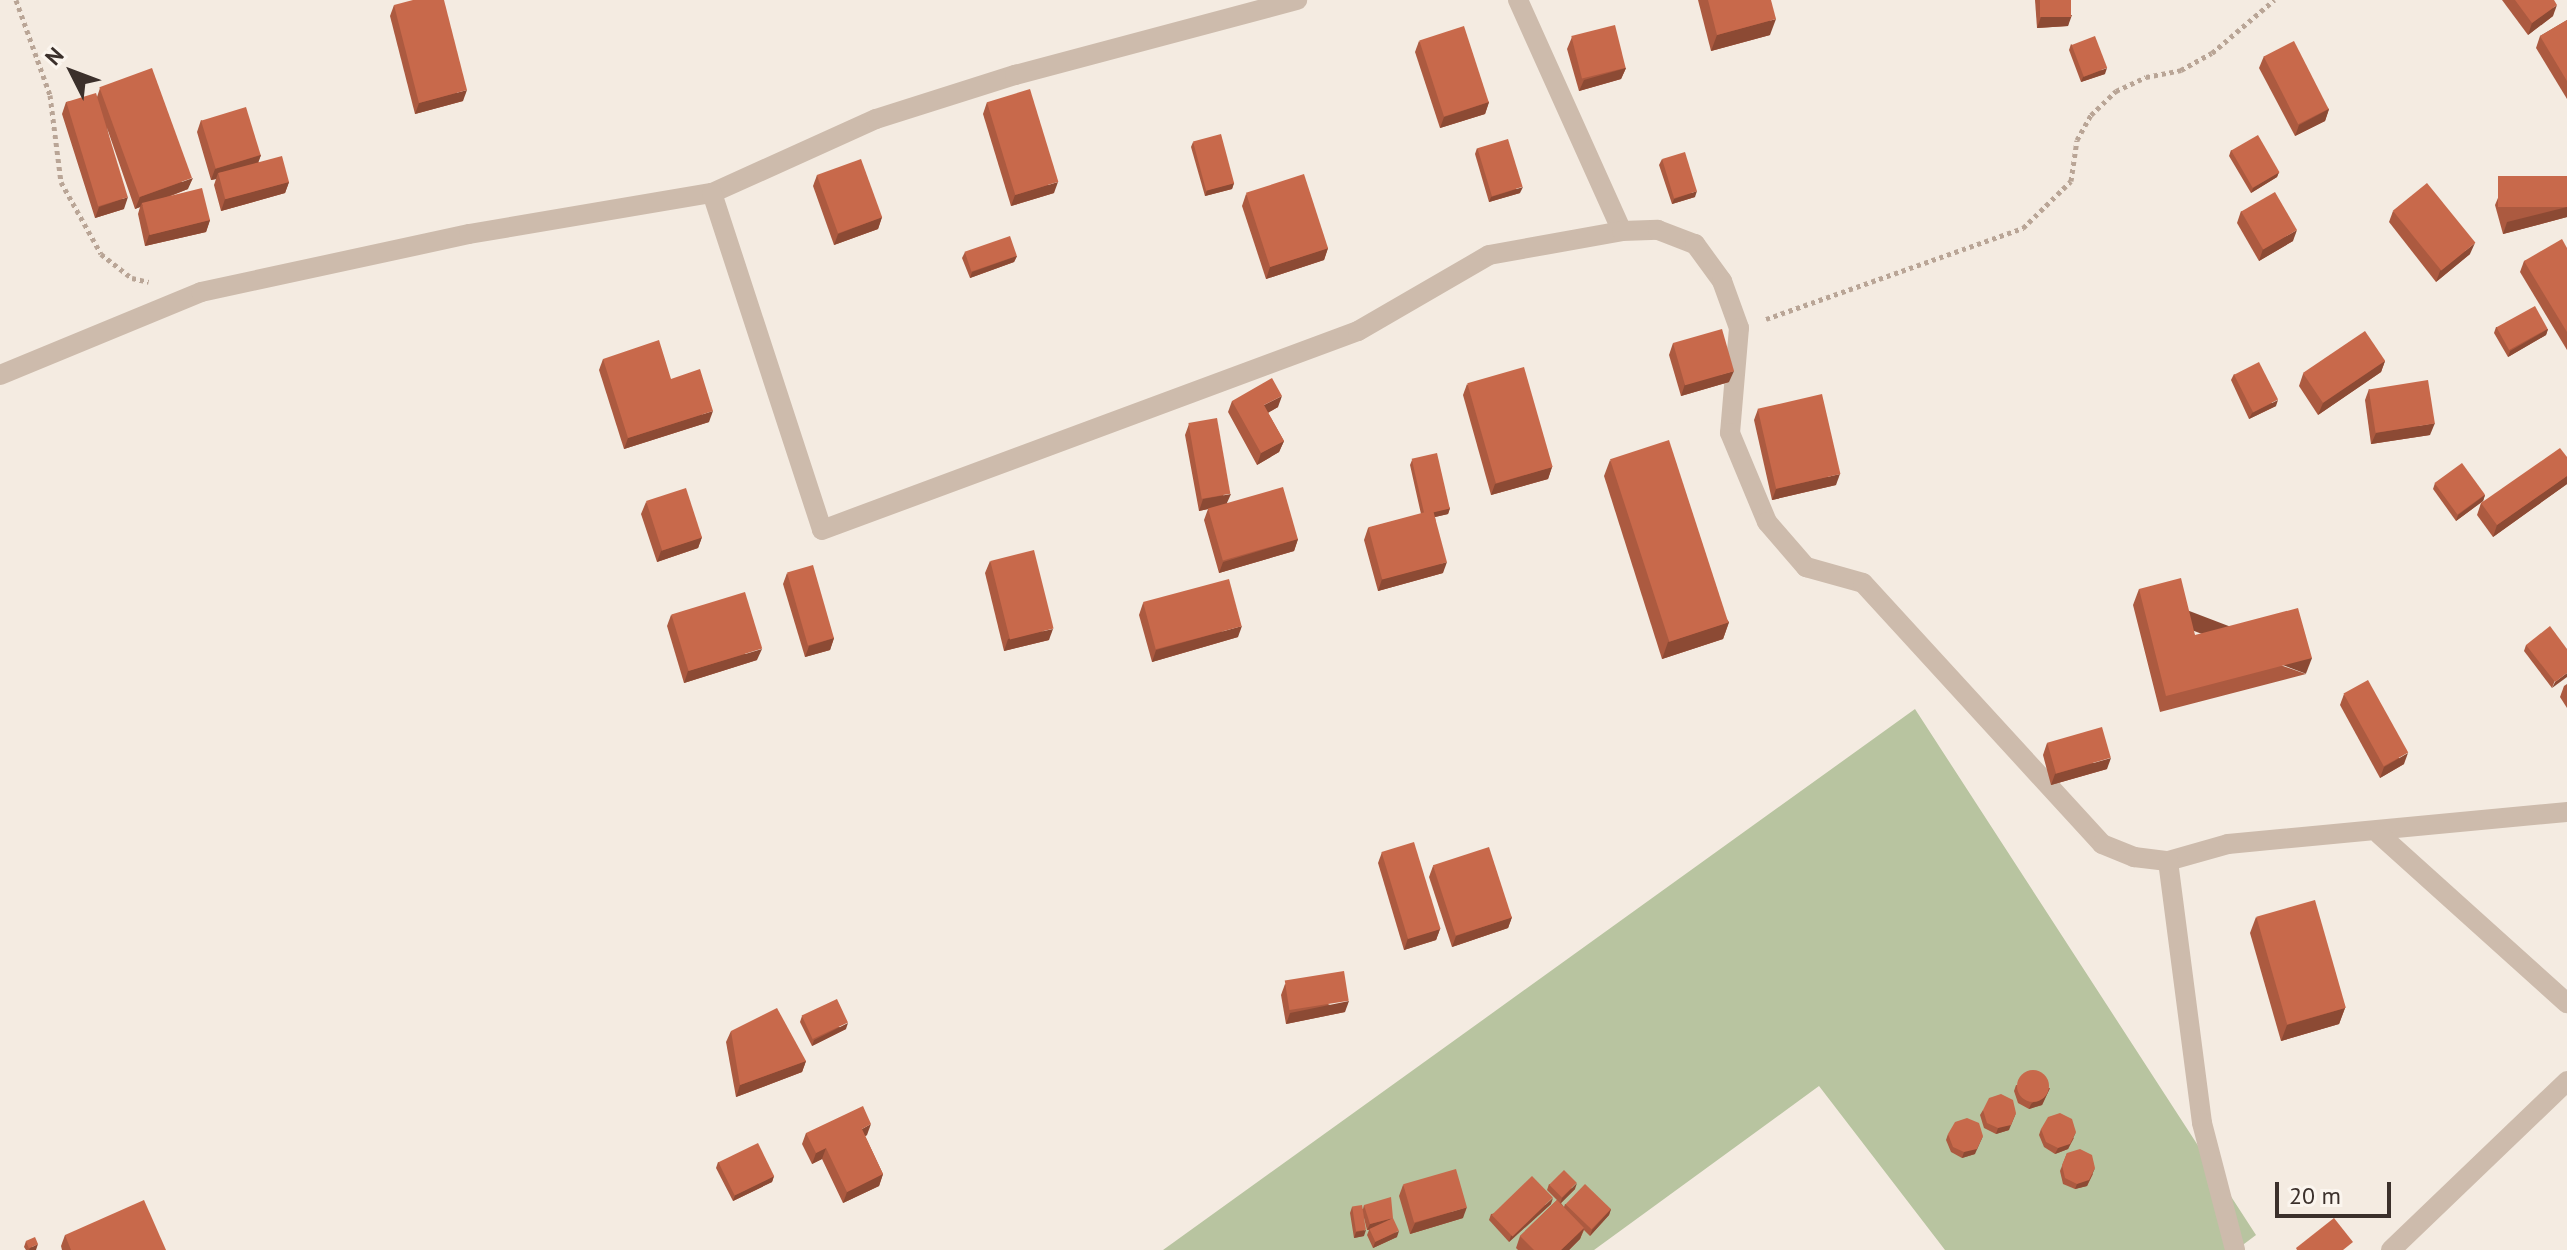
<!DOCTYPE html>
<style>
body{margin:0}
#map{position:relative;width:2567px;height:1250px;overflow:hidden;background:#f4ebe1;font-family:"PT Sans",sans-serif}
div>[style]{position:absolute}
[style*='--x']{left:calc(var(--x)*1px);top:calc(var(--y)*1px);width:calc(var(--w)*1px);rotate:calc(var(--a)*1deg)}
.green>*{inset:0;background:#b8c4a0}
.path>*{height:5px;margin-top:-2.5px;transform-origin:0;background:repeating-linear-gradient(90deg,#b9a596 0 4px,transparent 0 8px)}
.street>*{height:20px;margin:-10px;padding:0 10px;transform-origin:10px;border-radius:10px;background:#cdbbac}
.wall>*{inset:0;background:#ac5a40}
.shaded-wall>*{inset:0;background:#8c4a34;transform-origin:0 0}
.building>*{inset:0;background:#c8694b;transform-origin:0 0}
.round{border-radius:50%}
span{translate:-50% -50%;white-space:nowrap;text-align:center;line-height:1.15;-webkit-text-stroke:7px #fbf5ee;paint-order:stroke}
.north{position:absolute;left:32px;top:32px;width:80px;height:80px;-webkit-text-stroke:6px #fbf5ee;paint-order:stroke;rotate:312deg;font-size:22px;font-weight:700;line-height:32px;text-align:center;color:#3b302b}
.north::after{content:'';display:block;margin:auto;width:28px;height:36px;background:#3b302b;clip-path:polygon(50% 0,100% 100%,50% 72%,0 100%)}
.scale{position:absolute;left:2275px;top:1182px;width:116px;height:36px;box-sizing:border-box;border:4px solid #3b302b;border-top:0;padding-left:10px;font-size:24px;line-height:28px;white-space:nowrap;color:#3b302b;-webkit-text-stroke:6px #fbf5ee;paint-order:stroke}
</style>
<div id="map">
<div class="green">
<i style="clip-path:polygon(1915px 709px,2256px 1235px,2236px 1250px,1945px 1250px,1819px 1086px,1594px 1250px,1163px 1250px)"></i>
</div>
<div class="path">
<i style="--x:16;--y:0;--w:101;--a:70.3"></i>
<i style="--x:50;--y:95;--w:88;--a:82.8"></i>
<i style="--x:61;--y:182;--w:82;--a:60.9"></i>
<i style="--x:101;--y:254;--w:39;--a:38"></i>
<i style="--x:132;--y:278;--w:17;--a:13"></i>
<i style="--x:1766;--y:319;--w:273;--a:-19.5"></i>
<i style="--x:2023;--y:228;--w:67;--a:-44.4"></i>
<i style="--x:2071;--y:181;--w:41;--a:-81.7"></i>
<i style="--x:2077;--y:140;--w:29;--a:-61"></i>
<i style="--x:2091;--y:115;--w:35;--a:-44"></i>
<i style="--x:2116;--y:91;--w:33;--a:-25"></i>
<i style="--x:2146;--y:77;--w:36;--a:-11"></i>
<i style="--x:2181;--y:70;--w:35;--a:-29"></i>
<i style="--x:2212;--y:53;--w:82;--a:-40.5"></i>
</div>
<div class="street">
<i style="--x:1518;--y:0;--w:253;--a:65.8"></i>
<i style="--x:712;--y:193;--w:180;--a:-24.3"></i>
<i style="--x:876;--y:119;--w:146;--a:-17.6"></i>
<i style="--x:1015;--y:75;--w:292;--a:-14.9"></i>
<i style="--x:0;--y:375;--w:217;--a:-22.4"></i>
<i style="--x:201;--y:292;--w:274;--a:-12.2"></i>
<i style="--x:469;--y:234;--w:246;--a:-9.6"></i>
<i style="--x:712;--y:193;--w:354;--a:71.9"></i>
<i style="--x:822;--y:530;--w:572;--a:-20.37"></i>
<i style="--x:1358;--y:331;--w:151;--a:-30.1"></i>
<i style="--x:1489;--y:255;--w:135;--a:-10.2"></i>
<i style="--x:1622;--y:231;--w:36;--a:-2"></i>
<i style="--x:1658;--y:230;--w:40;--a:21"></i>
<i style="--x:1695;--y:244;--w:46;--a:53.9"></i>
<i style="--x:1722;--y:281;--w:50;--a:70.1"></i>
<i style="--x:1739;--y:328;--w:105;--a:94.9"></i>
<i style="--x:1730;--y:433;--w:96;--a:67.4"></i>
<i style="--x:1767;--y:522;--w:60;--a:49.1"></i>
<i style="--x:1806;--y:567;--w:59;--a:15.7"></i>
<i style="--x:1863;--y:583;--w:354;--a:47.5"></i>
<i style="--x:2102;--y:844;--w:35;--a:22"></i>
<i style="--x:2134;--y:857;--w:34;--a:7"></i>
<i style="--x:2168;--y:861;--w:62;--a:-15.8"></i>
<i style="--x:2228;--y:844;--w:341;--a:-5.4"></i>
<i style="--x:2379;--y:834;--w:253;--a:42"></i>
<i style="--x:2168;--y:861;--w:264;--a:82.6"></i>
<i style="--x:2202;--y:1123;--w:131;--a:75.4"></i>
<i style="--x:2391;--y:1250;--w:244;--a:-43.8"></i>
</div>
<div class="wall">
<i style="clip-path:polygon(1698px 0,1771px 0,1770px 35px,1711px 51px)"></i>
<i style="clip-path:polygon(2035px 0,2071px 0,2068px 26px,2037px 28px)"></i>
<i style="clip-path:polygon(2502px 0,2554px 0,2553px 16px,2528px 35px)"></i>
<i style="clip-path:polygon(394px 5px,463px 101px,415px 114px,390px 16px)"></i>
<i style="clip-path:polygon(2567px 20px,2567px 99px,2536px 48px,2540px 36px)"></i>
<i style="clip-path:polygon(1572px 37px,1626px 68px,1621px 79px,1579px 91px,1567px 49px)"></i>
<i style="clip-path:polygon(1419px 41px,1489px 102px,1485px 114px,1440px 128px,1415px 52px)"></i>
<i style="clip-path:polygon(2071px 44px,2105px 74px,2081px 82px,2069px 50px)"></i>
<i style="clip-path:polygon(2264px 56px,2329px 109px,2325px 121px,2295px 136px,2259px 68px)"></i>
<i style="clip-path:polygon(100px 88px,188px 189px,171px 196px,210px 220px,206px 232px,145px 246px,138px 214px,140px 207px,135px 209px,107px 128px,124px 209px,95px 218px,62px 114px,66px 102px,97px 97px)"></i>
<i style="clip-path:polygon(987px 102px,1054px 193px,1011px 206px,983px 114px)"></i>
<i style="clip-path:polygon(201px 120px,261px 155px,258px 162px,289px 182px,285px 193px,221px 211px,214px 185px,216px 179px,211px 180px,197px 132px)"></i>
<i style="clip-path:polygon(1193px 142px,1234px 183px,1232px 189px,1205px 196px,1191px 147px)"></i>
<i style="clip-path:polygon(1477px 148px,1520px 193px,1489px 202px,1475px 154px)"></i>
<i style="clip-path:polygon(2231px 150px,2279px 172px,2277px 177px,2251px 193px,2229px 156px)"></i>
<i style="clip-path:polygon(1662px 159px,1695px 197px,1672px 204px,1659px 165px)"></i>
<i style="clip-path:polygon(817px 175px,882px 217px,878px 229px,834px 245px,813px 186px)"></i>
<i style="clip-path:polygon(2567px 176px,2567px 217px,2503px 234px,2495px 205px,2500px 193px)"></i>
<i style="clip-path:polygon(1246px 194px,1328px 248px,1324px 260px,1266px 279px,1242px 206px)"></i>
<i style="clip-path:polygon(2241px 211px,2293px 241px,2259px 261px,2237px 223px)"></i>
<i style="clip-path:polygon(2393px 211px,2470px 254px,2436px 282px,2389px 222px)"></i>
<i style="clip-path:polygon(2567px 248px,2567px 350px,2520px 272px,2524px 261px)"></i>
<i style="clip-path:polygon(965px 252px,1017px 256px,1014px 262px,970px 278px,962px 258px)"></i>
<i style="clip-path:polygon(2496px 327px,2548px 329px,2546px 335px,2508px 357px,2494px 333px)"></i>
<i style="clip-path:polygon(1673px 343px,1729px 382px,1681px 396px,1669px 355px)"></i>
<i style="clip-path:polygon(603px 359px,671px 379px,709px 422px,624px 449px,599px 370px)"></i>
<i style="clip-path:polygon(2385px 361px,2381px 372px,2318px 415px,2299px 386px,2303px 374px)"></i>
<i style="clip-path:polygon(2234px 374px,2276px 406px,2249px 419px,2231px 380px)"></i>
<i style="clip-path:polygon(1467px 384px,1552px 467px,1548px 479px,1491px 495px,1463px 395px)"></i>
<i style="clip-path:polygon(2369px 389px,2430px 435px,2371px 444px,2365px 400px)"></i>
<i style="clip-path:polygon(1232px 401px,1278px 407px,1268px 413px,1284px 441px,1279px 452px,1257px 465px,1228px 412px)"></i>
<i style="clip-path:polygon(1758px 409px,1836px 485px,1772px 500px,1754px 420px)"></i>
<i style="clip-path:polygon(1189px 424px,1227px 503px,1298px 539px,1294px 551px,1219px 573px,1204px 520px,1208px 509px,1199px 511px,1185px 435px)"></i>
<i style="clip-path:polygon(2567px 457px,2567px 484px,2493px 537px,2477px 515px,2481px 503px)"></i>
<i style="clip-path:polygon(1412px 460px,1450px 508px,1448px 514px,1435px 517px,1443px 573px,1378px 591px,1364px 540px,1368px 528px,1421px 514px,1410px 465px)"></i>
<i style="clip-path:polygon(1610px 460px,1729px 622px,1723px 639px,1662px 659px,1604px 476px)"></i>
<i style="clip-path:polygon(2435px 483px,2485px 495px,2483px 501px,2456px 521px,2433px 489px)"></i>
<i style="clip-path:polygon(646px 502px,702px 537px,698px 548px,657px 562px,641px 514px)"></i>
<i style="clip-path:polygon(990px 561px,1049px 640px,1004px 651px,985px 573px)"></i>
<i style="clip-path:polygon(787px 573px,834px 638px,830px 650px,805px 657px,783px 584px)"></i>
<i style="clip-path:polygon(2139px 589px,2195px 635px,2306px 674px,2160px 712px,2133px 605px)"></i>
<i style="clip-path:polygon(1143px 603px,1238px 637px,1152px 662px,1139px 615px)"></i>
<i style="clip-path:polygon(671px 615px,757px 660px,684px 683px,667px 626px)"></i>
<i style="clip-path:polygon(2526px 645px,2567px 649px,2552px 688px,2524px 651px)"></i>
<i style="clip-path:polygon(2567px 684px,2567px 708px,2560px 697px,2564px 686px)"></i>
<i style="clip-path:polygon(2344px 694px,2404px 764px,2380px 778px,2340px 705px)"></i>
<i style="clip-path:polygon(2047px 743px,2107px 769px,2051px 785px,2043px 755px)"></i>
<i style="clip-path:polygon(1382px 852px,1440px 929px,1436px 940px,1404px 950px,1378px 863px)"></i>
<i style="clip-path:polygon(1433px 866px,1512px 917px,1508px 928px,1452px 947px,1429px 877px)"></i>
<i style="clip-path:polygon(2256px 917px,2345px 1008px,2339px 1024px,2281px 1041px,2250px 933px)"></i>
<i style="clip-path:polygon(1285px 984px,1345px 1012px,1286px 1024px,1281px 995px)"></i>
<i style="clip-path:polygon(802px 1016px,846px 1029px,812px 1046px,800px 1022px)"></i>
<i style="clip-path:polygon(731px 1031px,806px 1061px,802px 1072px,736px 1097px,726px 1042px)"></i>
<i style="clip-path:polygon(2016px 1085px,2050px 1088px,2042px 1105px,2029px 1109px,2018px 1103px,2014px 1091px)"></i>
<i style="clip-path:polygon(1983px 1110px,2009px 1130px,1996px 1134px,1984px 1128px,1980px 1115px)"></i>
<i style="clip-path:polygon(2041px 1129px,2074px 1138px,2068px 1149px,2055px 1154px,2044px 1147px,2039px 1135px)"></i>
<i style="clip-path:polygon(806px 1133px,867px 1135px,865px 1136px,883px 1174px,879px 1186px,843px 1203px,822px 1159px,812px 1164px,802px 1144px)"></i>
<i style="clip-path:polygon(1948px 1134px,1975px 1154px,1962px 1158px,1951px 1152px,1946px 1140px)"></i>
<i style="clip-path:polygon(2067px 1153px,2093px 1174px,2087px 1186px,2075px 1189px,2063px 1184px,2060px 1171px)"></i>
<i style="clip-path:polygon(718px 1162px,774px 1176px,772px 1182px,733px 1201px,716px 1168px)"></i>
<i style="clip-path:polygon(1549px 1184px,1575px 1189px,1561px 1203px,1564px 1207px,1565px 1204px,1611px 1209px,1609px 1215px,1590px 1236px,1584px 1230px,1580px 1239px,1569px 1250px,1518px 1250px,1516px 1248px,1520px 1236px,1557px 1200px,1547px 1190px)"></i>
<i style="clip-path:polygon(1403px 1185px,1463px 1218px,1410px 1234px,1399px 1196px)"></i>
<i style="clip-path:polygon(1551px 1204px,1509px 1242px,1489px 1220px,1491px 1214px)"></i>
<i style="clip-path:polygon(1364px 1205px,1392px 1219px,1397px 1237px,1373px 1248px,1367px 1235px,1369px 1230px,1367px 1230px,1364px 1218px,1364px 1236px,1354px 1238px,1350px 1213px,1352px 1207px,1363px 1209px)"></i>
<i style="clip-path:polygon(65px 1235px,166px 1250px,62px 1250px,61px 1246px)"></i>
<i style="clip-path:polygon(26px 1241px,36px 1250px,26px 1250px,24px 1247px)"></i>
</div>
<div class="shaded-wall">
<i style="clip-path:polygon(2557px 5px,2553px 16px,2528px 35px,2532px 23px)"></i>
<i style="clip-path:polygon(2072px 15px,2068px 26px,2037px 28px,2041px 17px)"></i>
<i style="clip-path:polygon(1776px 19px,1770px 35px,1711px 51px,1717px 35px)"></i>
<i style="clip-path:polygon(1626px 68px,1621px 79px,1579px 91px,1584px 80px)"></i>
<i style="clip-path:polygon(2107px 68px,2105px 74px,2081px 82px,2083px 77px)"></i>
<i style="clip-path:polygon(467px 90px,463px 101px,415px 114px,419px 103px)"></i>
<i style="clip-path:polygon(1489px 102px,1485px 114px,1440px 128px,1444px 117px)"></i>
<i style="clip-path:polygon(2329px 109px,2325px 121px,2295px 136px,2299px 125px)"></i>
<i style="clip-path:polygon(261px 155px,257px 166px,218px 173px,216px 179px,211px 180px,215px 169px)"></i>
<i style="clip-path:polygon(2279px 172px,2277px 177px,2251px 193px,2253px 188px)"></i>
<i style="clip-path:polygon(193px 178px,188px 189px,142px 206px,142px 203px,140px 207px,135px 209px,140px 197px)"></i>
<i style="clip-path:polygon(289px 182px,285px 193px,221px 211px,225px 199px)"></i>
<i style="clip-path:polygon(1058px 182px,1054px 193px,1011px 206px,1015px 195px)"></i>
<i style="clip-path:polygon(1234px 183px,1232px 189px,1205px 196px,1207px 190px)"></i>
<i style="clip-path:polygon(1523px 187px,1520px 193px,1489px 202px,1491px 197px)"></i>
<i style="clip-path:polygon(1697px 191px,1695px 197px,1672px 204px,1674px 199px)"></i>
<i style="clip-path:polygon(128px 197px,124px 209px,95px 218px,99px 207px)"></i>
<i style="clip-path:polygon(2567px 207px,2567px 217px,2503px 234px,2507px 222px)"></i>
<i style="clip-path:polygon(882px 217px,878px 229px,834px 245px,838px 234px)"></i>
<i style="clip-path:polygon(210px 220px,206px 232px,145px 246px,149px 235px)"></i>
<i style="clip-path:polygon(2297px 230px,2293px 241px,2259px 261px,2263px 249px)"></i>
<i style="clip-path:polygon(2475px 243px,2470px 254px,2436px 282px,2440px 271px)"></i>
<i style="clip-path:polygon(1328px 248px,1324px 260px,1266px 279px,1270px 267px)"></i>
<i style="clip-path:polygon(1017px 256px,1014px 262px,970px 278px,972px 272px)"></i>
<i style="clip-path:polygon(2548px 329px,2546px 335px,2508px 357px,2510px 351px)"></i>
<i style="clip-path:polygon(2385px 361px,2381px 372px,2318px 415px,2323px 403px)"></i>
<i style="clip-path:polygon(1734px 371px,1729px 382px,1681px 396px,1685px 384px)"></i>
<i style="clip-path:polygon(1282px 396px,1278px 407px,1260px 417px,1264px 405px)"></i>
<i style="clip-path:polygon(2278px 400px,2276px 406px,2249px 419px,2252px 413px)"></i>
<i style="clip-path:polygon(713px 411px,709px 422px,624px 449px,628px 438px)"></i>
<i style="clip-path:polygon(2435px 423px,2430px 435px,2371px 444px,2376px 433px)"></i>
<i style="clip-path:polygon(1284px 441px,1279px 452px,1257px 465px,1261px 453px)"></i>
<i style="clip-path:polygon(1552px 467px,1548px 479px,1491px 495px,1495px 484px)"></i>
<i style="clip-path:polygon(1840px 474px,1836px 485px,1772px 500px,1776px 489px)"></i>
<i style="clip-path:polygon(2567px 476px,2567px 484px,2493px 537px,2497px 525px)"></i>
<i style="clip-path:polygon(1231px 494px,1226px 505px,1199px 511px,1203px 499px)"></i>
<i style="clip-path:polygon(2485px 495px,2483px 501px,2456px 521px,2458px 515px)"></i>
<i style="clip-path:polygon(1450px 508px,1448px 514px,1422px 520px,1424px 514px)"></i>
<i style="clip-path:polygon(702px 537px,698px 548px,657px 562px,661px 551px)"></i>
<i style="clip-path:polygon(1298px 539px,1294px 551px,1219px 573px,1223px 562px)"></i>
<i style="clip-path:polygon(1447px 562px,1443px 573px,1378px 591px,1382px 579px)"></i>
<i style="clip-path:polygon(1729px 622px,1723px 639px,1662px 659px,1668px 642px)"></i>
<i style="clip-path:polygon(1242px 626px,1238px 637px,1152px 662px,1156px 650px)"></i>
<i style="clip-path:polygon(1053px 629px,1049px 640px,1004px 651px,1008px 639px)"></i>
<i style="clip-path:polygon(834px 638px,830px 650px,805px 657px,809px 646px)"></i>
<i style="clip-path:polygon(762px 649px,757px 660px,684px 683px,688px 671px)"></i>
<i style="left:2312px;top:658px;width:17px;height:151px;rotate:111deg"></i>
<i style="clip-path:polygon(2567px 673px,2567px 677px,2552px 688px,2555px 682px)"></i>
<i style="clip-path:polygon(2408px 753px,2404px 764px,2380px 778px,2384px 767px)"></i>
<i style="clip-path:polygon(2111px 758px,2107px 769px,2051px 785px,2055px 774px)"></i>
<i style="clip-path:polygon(1512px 917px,1508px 928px,1452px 947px,1456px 936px)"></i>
<i style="clip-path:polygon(1440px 929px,1436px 940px,1404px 950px,1408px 938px)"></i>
<i style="clip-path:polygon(1349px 1001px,1345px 1012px,1286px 1024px,1290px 1013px)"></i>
<i style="clip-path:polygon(2345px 1008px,2339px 1024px,2281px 1041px,2287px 1025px)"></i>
<i style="clip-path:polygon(848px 1023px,846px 1029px,812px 1046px,814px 1040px)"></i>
<i style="clip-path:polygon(806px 1061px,802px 1072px,736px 1097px,740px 1085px)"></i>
<i style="clip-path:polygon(2050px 1088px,2042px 1105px,2029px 1109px,2031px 1104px)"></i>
<i style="clip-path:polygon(2016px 1113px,2009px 1130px,1996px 1134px,1998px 1128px)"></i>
<i style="clip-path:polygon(871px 1124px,867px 1135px,858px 1140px,862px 1129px)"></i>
<i style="clip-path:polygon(2076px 1132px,2068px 1149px,2055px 1154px,2058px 1148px)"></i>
<i style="clip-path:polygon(1983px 1136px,1975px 1154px,1962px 1158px,1964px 1152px)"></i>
<i style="clip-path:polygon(826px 1148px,822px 1159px,812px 1164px,816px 1153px)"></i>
<i style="clip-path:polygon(2095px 1168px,2087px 1186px,2075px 1189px,2077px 1184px)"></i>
<i style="clip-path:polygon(883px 1174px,879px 1186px,843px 1203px,847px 1192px)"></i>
<i style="clip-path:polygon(774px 1176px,772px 1182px,733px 1201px,735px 1195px)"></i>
<i style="clip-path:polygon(1577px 1183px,1575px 1189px,1560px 1204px,1562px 1198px)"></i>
<i style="clip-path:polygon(1553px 1198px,1551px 1204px,1509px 1242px,1511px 1236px)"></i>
<i style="clip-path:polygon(1467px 1207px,1463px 1218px,1410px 1234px,1415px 1223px)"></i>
<i style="clip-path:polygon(1611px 1209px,1609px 1215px,1590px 1236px,1592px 1230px)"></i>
<i style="clip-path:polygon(1393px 1218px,1390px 1223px,1367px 1230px,1370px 1224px)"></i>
<i style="clip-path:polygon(1584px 1228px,1580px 1239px,1569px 1250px,1561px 1250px)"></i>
<i style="clip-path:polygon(1366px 1230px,1364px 1236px,1354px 1238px,1356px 1232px)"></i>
<i style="clip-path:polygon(1399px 1231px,1397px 1237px,1373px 1248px,1375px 1242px)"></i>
<i style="clip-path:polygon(38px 1244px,36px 1250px,29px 1250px,30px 1248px)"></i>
</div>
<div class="building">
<i style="clip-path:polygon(413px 0,444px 0,467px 90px,419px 103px,394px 5px)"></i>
<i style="clip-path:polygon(1708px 0,1771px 0,1776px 19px,1717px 35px)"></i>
<i style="left:2040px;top:0;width:31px;height:17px"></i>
<i style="clip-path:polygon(2515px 0,2554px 0,2557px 5px,2532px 23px)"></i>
<i style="clip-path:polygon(2567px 20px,2567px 81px,2540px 36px)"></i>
<i style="left:1615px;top:25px;width:44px;height:45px;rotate:76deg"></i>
<i style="left:1464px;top:26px;width:80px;height:47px;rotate:72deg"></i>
<i style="left:2095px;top:36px;width:34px;height:25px;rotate:69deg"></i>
<i style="left:2294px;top:41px;width:76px;height:34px;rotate:63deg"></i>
<i style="left:152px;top:68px;width:117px;height:56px;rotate:70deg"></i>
<i style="left:1030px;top:89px;width:97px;height:45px;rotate:73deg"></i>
<i style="left:96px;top:93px;width:109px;height:31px;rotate:73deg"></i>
<i style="left:246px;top:107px;width:50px;height:47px;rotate:73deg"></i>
<i style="left:1221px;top:134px;width:51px;height:29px;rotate:75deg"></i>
<i style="left:2258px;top:135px;width:43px;height:31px;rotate:60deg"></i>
<i style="left:1508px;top:139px;width:50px;height:32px;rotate:73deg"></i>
<i style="left:1685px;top:152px;width:41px;height:24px;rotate:73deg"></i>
<i style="left:282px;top:156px;width:27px;height:66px;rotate:75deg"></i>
<i style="left:861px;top:159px;width:62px;height:47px;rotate:70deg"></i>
<i style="left:1304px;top:174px;width:78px;height:61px;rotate:72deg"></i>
<i style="left:2567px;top:176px;width:31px;height:69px;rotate:90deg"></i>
<i style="left:2427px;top:183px;width:77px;height:44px;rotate:51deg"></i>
<i style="left:202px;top:188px;width:33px;height:62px;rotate:76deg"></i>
<i style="left:2275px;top:192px;width:44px;height:39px;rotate:60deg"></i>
<i style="left:1010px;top:236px;width:21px;height:48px;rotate:71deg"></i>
<i style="clip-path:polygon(2562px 239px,2567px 248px,2567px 332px,2524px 261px)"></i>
<i style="left:2535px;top:306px;width:26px;height:44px;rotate:61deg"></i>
<i style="left:1722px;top:329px;width:44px;height:51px;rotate:74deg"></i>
<i style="left:2365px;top:331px;width:36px;height:75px;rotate:56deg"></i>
<i style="clip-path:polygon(659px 340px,671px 379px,700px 369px,713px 411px,628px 438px,603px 359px)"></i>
<i style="left:2259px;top:362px;width:42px;height:28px;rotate:63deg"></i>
<i style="left:1524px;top:367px;width:104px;height:59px;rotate:74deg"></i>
<i style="clip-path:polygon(1272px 378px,1282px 396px,1264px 405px,1284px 441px,1261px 453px,1232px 401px)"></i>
<i style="left:2428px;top:380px;width:44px;height:60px;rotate:81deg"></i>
<i style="left:1822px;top:394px;width:82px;height:66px;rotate:77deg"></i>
<i style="left:1217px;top:418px;width:77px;height:29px;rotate:80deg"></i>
<i style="left:1669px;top:440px;width:192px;height:62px;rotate:72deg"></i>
<i style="clip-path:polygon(2560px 448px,2567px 457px,2567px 476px,2497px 525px,2481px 503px)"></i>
<i style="left:1437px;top:453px;width:57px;height:26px;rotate:77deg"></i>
<i style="left:2462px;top:463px;width:39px;height:34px;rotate:54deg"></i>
<i style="left:1283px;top:487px;width:54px;height:78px;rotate:74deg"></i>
<i style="left:686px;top:488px;width:52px;height:42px;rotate:72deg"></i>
<i style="left:1433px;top:510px;width:54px;height:67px;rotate:75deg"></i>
<i style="left:1034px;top:550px;width:81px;height:45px;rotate:76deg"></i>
<i style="left:813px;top:565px;width:76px;height:27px;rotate:74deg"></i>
<i style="clip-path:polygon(2181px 578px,2195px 635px,2298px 608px,2312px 658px,2166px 696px,2139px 589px)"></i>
<i style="left:1229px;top:579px;width:49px;height:89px;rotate:75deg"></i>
<i style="left:745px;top:592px;width:59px;height:77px;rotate:73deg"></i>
<i style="clip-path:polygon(2550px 626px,2567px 649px,2567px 673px,2555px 682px,2526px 645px)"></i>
<i style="left:2368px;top:680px;width:83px;height:28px;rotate:61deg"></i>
<i style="left:2102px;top:727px;width:32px;height:57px;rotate:74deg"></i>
<i style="left:1414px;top:842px;width:91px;height:34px;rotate:73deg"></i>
<i style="left:1489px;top:847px;width:74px;height:59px;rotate:72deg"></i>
<i style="left:2315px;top:900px;width:112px;height:61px;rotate:74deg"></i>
<i style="left:1344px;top:971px;width:30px;height:60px;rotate:81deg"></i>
<i style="left:837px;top:999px;width:26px;height:39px;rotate:65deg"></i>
<i style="clip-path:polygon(777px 1008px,806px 1061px,740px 1085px,731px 1031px)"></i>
<i class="round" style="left:2017px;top:1070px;width:32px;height:32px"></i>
<i style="clip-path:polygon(2001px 1094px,2013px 1100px,2016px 1113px,2011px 1125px,1998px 1128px,1987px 1123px,1983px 1110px,1989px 1098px)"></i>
<i style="clip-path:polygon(863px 1106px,871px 1124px,862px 1129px,883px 1174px,847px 1192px,826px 1148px,816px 1153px,806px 1133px)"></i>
<i style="clip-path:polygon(2060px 1113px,2072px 1119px,2076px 1132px,2070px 1144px,2058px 1148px,2046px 1142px,2041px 1129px,2048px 1117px)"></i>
<i style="clip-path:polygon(1967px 1118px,1979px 1123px,1983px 1136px,1977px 1149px,1964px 1152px,1953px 1147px,1948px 1134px,1955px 1122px)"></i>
<i style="left:758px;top:1143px;width:37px;height:44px;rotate:64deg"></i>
<i style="clip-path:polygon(2080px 1149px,2092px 1155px,2095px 1168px,2089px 1180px,2077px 1184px,2065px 1178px,2062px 1165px,2067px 1153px)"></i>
<i style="left:1456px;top:1169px;width:40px;height:55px;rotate:74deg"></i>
<i style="left:1564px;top:1170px;width:18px;height:21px;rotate:45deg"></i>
<i style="left:1532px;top:1176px;width:30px;height:56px;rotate:46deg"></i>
<i style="left:1585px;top:1184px;width:36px;height:28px;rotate:44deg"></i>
<i style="clip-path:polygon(1391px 1197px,1393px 1218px,1370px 1224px,1364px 1205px)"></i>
<i style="clip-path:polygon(144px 1200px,166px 1250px,71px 1250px,65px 1235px)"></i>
<i style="clip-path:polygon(1557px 1200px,1584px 1228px,1561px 1250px,1534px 1250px,1520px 1236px)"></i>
<i style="left:1362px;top:1205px;width:25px;height:10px;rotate:81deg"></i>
<i style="left:1393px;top:1218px;width:14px;height:26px;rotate:65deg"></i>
<i style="clip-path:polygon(2334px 1218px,2353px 1242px,2343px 1250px,2297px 1250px,2296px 1248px)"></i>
<i style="left:35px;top:1237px;width:8px;height:10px;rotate:67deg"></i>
</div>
<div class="north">N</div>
<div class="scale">20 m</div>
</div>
